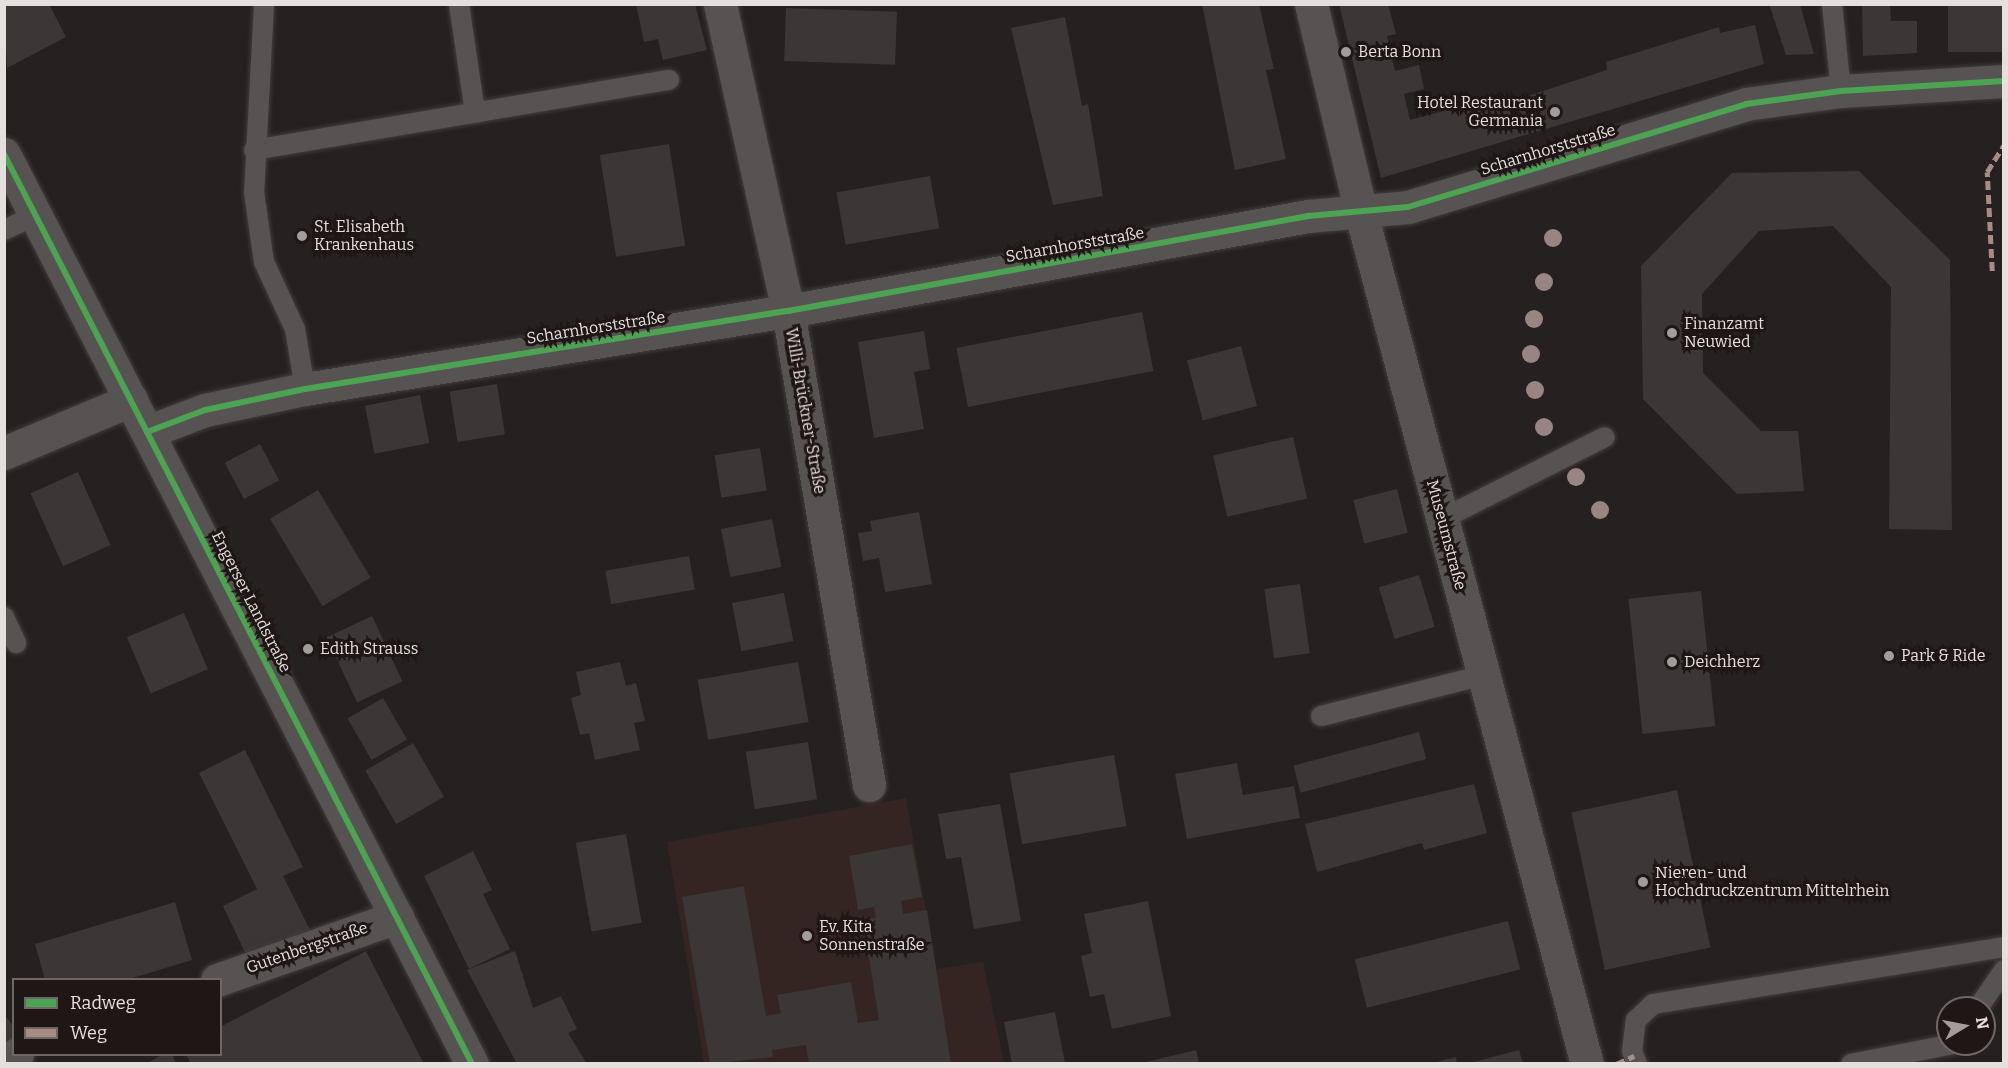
<!DOCTYPE html>
<meta charset="utf-8">
<style>
body{margin:0}
#map{position:relative;width:2008px;height:1068px;overflow:hidden;background:#262121;font-family:Bitter,serif}
div>[style]{position:absolute}
[style*='--x']{left:calc(var(--x)*1px);top:calc(var(--y)*1px);width:calc(var(--w)*1px);rotate:calc(var(--a)*1deg)}
.built>*{inset:0;background:#342523}
.building>*{inset:0;background:#3b3736;transform-origin:0 0}
.roads{filter:drop-shadow(0 0 2px #423d3d) drop-shadow(0 0 2px #423d3d)}
.service>*{height:20px;margin:-10px;padding:0 10px;transform-origin:10px;border-radius:10px;background:#575352}
.minor>*{height:33px;margin:-16.5px;padding:0 16.5px;transform-origin:16.5px;border-radius:16.5px;background:#575352}
.secondary>*{height:33px;margin:-16.5px;padding:0 16.5px;transform-origin:16.5px;border-radius:16.5px;background:#575352}
.quiet>*{height:4.5px;margin-top:-2.25px;transform-origin:0;background:repeating-linear-gradient(90deg,#a88b81 0 9px,transparent 0 13.5px)}
.cycleway>*{height:6px;margin:-3px;padding:0 3px;transform-origin:3px;border-radius:3px;background:#4ca352}
.trees>*{width:18px;height:18px;margin:-9px;border-radius:50%;background:#988480}
.dots>*{width:16px;height:16px;translate:-50% -50%;box-sizing:border-box;border:3px solid #1f1715;border-radius:50%}
span{translate:-50% -50%;white-space:nowrap;text-align:center;line-height:1.15;-webkit-text-stroke:6px #1f1715;paint-order:stroke}
.poi-label{font-size:16px;color:#e5dfde}
.left{translate:0 -50%;text-align:left}
.right{translate:-100% -50%;text-align:right}
.street-label{font-size:16px;color:#e5dfde}
.frame{position:absolute;inset:0;border:6px solid #e5dfde;pointer-events:none}
.legend{position:absolute;left:12px;top:978px;width:210px;height:78px;box-sizing:border-box;background:#1f1715;border:2px solid #6e6765;margin:0;padding:8px 10px;list-style:none;font-size:18px;color:#e5dfde}
.legend li{display:flex;align-items:center;gap:12px;height:30px}
.legend b{width:30px;border:2px solid #6e6765}
.north{position:absolute;left:1936px;top:996px;width:60px;height:60px;box-sizing:border-box;background:#1f1715;border:2px solid #6e6765;border-radius:50%;rotate:80deg;font-size:16px;font-weight:700;line-height:24px;text-align:center;color:#e5dfde}
.north::after{content:'';display:block;margin:auto;width:21px;height:27px;background:#a29c9c;clip-path:polygon(50% 0,100% 100%,50% 72%,0 100%)}
</style>
<div id="map">
<div class="built">
<i style="clip-path:polygon(906px 798px,936px 969px,983px 962px,1004px 1063px,704px 1063px,667px 842px)"></i>
</div>
<div class="building">
<i style="clip-path:polygon(4px 4px,49px 4px,66px 37px,7px 68px)"></i>
<i style="clip-path:polygon(636px 4px,695px 4px,707px 50px,663px 60px,658px 39px,644px 42px)"></i>
<i style="clip-path:polygon(1202px 4px,1259px 4px,1274px 69px,1266px 70px,1286px 159px,1235px 170px)"></i>
<i style="clip-path:polygon(1339px 4px,1388px 4px,1396px 34px,1387px 36px,1395px 71px,1419px 65px,1424px 89px,1404px 94px,1410px 120px,1495px 97px,1497px 106px,1607px 70px,1606px 62px,1719px 27px,1720px 33px,1755px 25px,1764px 64px,1381px 178px)"></i>
<i style="clip-path:polygon(1769px 4px,1800px 4px,1814px 54px,1786px 55px)"></i>
<i style="clip-path:polygon(1862px 4px,1890px 4px,1891px 21px,1917px 21px,1917px 53px,1863px 56px)"></i>
<i style="left:1948px;top:4px;width:54px;height:48px"></i>
<i style="left:786px;top:8px;width:111px;height:53px;rotate:2deg"></i>
<i style="clip-path:polygon(1065px 17px,1082px 106px,1088px 104px,1103px 196px,1053px 205px,1011px 28px)"></i>
<i style="left:669px;top:144px;width:103px;height:70px;rotate:81deg"></i>
<i style="clip-path:polygon(1859px 171px,1950px 260px,1952px 530px,1889px 529px,1891px 287px,1833px 226px,1759px 231px,1702px 294px,1703px 373px,1761px 431px,1798px 431px,1804px 491px,1737px 494px,1643px 399px,1641px 266px,1732px 173px)"></i>
<i style="left:930px;top:176px;width:53px;height:95px;rotate:80deg"></i>
<i style="left:1142px;top:312px;width:60px;height:189px;rotate:79deg"></i>
<i style="clip-path:polygon(924px 331px,930px 369px,914px 372px,924px 429px,874px 438px,858px 342px)"></i>
<i style="left:1241px;top:346px;width:62px;height:56px;rotate:75deg"></i>
<i style="left:497px;top:384px;width:51px;height:48px;rotate:81deg"></i>
<i style="left:420px;top:395px;width:49px;height:56px;rotate:79deg"></i>
<i style="left:1293px;top:437px;width:63px;height:82px;rotate:77deg"></i>
<i style="left:260px;top:444px;width:41px;height:40px;rotate:62deg"></i>
<i style="left:760px;top:448px;width:43px;height:46px;rotate:81deg"></i>
<i style="left:78px;top:472px;width:80px;height:52px;rotate:66deg"></i>
<i style="left:1397px;top:489px;width:45px;height:45px;rotate:76deg"></i>
<i style="left:318px;top:490px;width:102px;height:56px;rotate:59deg"></i>
<i style="clip-path:polygon(919px 512px,932px 584px,885px 592px,879px 558px,863px 561px,858px 533px,872px 531px,870px 521px)"></i>
<i style="left:772px;top:519px;width:49px;height:52px;rotate:79deg"></i>
<i style="left:689px;top:556px;width:34px;height:85px;rotate:80deg"></i>
<i style="left:1419px;top:575px;width:54px;height:42px;rotate:73deg"></i>
<i style="left:1300px;top:584px;width:70px;height:36px;rotate:82deg"></i>
<i style="left:1701px;top:591px;width:136px;height:73px;rotate:84deg"></i>
<i style="left:784px;top:593px;width:49px;height:53px;rotate:79deg"></i>
<i style="left:184px;top:613px;width:61px;height:62px;rotate:67deg"></i>
<i style="left:372px;top:616px;width:72px;height:50px;rotate:65deg"></i>
<i style="clip-path:polygon(620px 662px,626px 686px,636px 683px,645px 721px,634px 723px,640px 750px,595px 760px,589px 733px,580px 735px,571px 698px,581px 695px,576px 672px)"></i>
<i style="left:798px;top:662px;width:61px;height:102px;rotate:80deg"></i>
<i style="left:383px;top:698px;width:48px;height:41px;rotate:60deg"></i>
<i style="left:1419px;top:732px;width:28px;height:130px;rotate:75deg"></i>
<i style="left:808px;top:742px;width:58px;height:63px;rotate:81deg"></i>
<i style="left:413px;top:743px;width:62px;height:55px;rotate:60deg"></i>
<i style="clip-path:polygon(245px 750px,303px 867px,283px 876px,311px 932px,250px 963px,223px 906px,257px 889px,199px 773px)"></i>
<i style="left:1114px;top:755px;width:72px;height:106px;rotate:80deg"></i>
<i style="clip-path:polygon(1237px 763px,1243px 795px,1294px 786px,1300px 818px,1187px 839px,1175px 774px)"></i>
<i style="clip-path:polygon(1474px 784px,1487px 833px,1424px 850px,1422px 843px,1317px 872px,1305px 824px)"></i>
<i style="left:1677px;top:790px;width:161px;height:108px;rotate:78deg"></i>
<i style="clip-path:polygon(1000px 804px,1021px 921px,974px 929px,961px 857px,946px 859px,938px 814px)"></i>
<i style="left:626px;top:834px;width:90px;height:51px;rotate:80deg"></i>
<i style="clip-path:polygon(912px 844px,922px 897px,901px 901px,903px 914px,927px 910px,951px 1064px,809px 1064px,806px 1045px,772px 1050px,773px 1057px,710px 1064px,682px 897px,744px 886px,766px 1016px,781px 1013px,777px 995px,851px 982px,858px 1023px,879px 1020px,863px 920px,876px 918px,874px 907px,858px 910px,849px 856px)"></i>
<i style="clip-path:polygon(473px 851px,492px 890px,483px 894px,510px 949px,469px 969px,424px 876px)"></i>
<i style="clip-path:polygon(1148px 901px,1171px 1016px,1112px 1029px,1104px 994px,1090px 997px,1081px 956px,1092px 953px,1084px 914px)"></i>
<i style="clip-path:polygon(175px 902px,192px 960px,126px 980px,45px 980px,35px 944px)"></i>
<i style="left:1508px;top:921px;width:50px;height:158px;rotate:76deg"></i>
<i style="clip-path:polygon(366px 951px,424px 1064px,191px 1064px,186px 1054px,220px 1054px,220px 1027px)"></i>
<i style="clip-path:polygon(515px 951px,533px 1008px,561px 996px,577px 1029px,568px 1033px,587px 1064px,517px 1064px,467px 970px)"></i>
<i style="clip-path:polygon(1055px 1012px,1065px 1063px,1012px 1064px,1004px 1022px)"></i>
<i style="clip-path:polygon(4px 1014px,14px 1027px,14px 1038px,4px 1044px)"></i>
<i style="clip-path:polygon(1196px 1050px,1199px 1064px,1142px 1064px,1142px 1063px)"></i>
<i style="clip-path:polygon(1519px 1050px,1523px 1064px,1470px 1064px,1470px 1063px)"></i>
<i style="clip-path:polygon(163px 1054px,172px 1054px,176px 1064px,146px 1064px)"></i>
<i style="clip-path:polygon(1456px 1057px,1457px 1064px,1433px 1064px,1433px 1063px)"></i>
</div>
<div class="roads">
<div class="service">
<i style="--x:264;--y:4;--w:188;--a:93"></i>
<i style="--x:254;--y:192;--w:71;--a:81.9"></i>
<i style="--x:264;--y:262;--w:74;--a:65.2"></i>
<i style="--x:295;--y:329;--w:61;--a:80.5"></i>
<i style="--x:459;--y:4;--w:110;--a:81.6"></i>
<i style="--x:1832;--y:4;--w:87;--a:84.1"></i>
<i style="--x:254;--y:150;--w:421;--a:-9.6"></i>
<i style="--x:4;--y:230;--w:35;--a:-25"></i>
<i style="--x:1442;--y:519;--w:182;--a:-26.7"></i>
<i style="--x:4;--y:617;--w:29;--a:65"></i>
<i style="--x:1321;--y:716;--w:168;--a:-14.1"></i>
<i style="--x:1978;--y:1008;--w:46;--a:-55.6"></i>
<i style="--x:1637;--y:1064;--w:14;--a:-111"></i>
<i style="--x:1632;--y:1051;--w:31;--a:-83"></i>
<i style="--x:1636;--y:1020;--w:23;--a:-43"></i>
<i style="--x:1653;--y:1004;--w:356;--a:-9.2"></i>
<i style="--x:1851;--y:1064;--w:105;--a:-11"></i>
</div>
<div class="minor">
<i style="--x:720;--y:4;--w:314;--a:77.5"></i>
<i style="--x:788;--y:311;--w:481;--a:80.3"></i>
<i style="--x:1311;--y:4;--w:215;--a:76.5"></i>
<i style="--x:1361;--y:213;--w:880;--a:75.13"></i>
<i style="--x:147;--y:432;--w:62;--a:-20.8"></i>
<i style="--x:205;--y:410;--w:102;--a:-11.9"></i>
<i style="--x:305;--y:389;--w:489;--a:-9.2"></i>
<i style="--x:788;--y:311;--w:529;--a:-10.35"></i>
<i style="--x:1308;--y:216;--w:100;--a:-5.1"></i>
<i style="--x:1408;--y:207;--w:353;--a:-16.9"></i>
<i style="--x:1746;--y:104;--w:96;--a:-7.8"></i>
<i style="--x:1841;--y:91;--w:163;--a:-3.5"></i>
<i style="--x:4;--y:453;--w:138;--a:-22.7"></i>
<i style="--x:217;--y:980;--w:191;--a:-19.3"></i>
<i style="--x:4;--y:1063;--w:16;--a:-35"></i>
</div>
<div class="secondary">
<i style="--x:4;--y:154;--w:1023;--a:62.78"></i>
</div>
</div>
<div class="quiet">
<i style="--x:1992;--y:271;--w:99;--a:-92.9"></i>
<i style="--x:1987;--y:172;--w:32;--a:-58"></i>
<i style="--x:1616;--y:1064;--w:20;--a:-24"></i>
</div>
<div class="cycleway">
<i style="--x:4;--y:154;--w:1023;--a:62.78"></i>
<i style="--x:147;--y:432;--w:62;--a:-20.8"></i>
<i style="--x:205;--y:410;--w:102;--a:-11.9"></i>
<i style="--x:305;--y:389;--w:489;--a:-9.2"></i>
<i style="--x:788;--y:311;--w:529;--a:-10.35"></i>
<i style="--x:1308;--y:216;--w:100;--a:-5.1"></i>
<i style="--x:1408;--y:207;--w:353;--a:-16.9"></i>
<i style="--x:1746;--y:104;--w:96;--a:-7.8"></i>
<i style="--x:1841;--y:91;--w:163;--a:-3.5"></i>
</div>
<div class="trees">
<i style="left:1553px;top:238px"></i>
<i style="left:1544px;top:282px"></i>
<i style="left:1534px;top:319px"></i>
<i style="left:1531px;top:354px"></i>
<i style="left:1535px;top:390px"></i>
<i style="left:1544px;top:427px"></i>
<i style="left:1576px;top:477px"></i>
<i style="left:1600px;top:510px"></i>
</div>
<div class="dots">
<i style="left:1346px;top:52px;background:#a29c9c"></i>
<i style="left:1555px;top:112px;background:#a29c9c"></i>
<i style="left:302px;top:236px;background:#a29c9c"></i>
<i style="left:1672px;top:333px;background:#a29c9c"></i>
<i style="left:308px;top:649px;background:#a29c9c"></i>
<i style="left:1889px;top:656px;background:#a29c9c"></i>
<i style="left:1672px;top:662px;background:#a29c9c"></i>
<i style="left:1643px;top:882px;background:#a29c9c"></i>
<i style="left:807px;top:936px;background:#a29c9c"></i>
</div>
<div class="poi-label">
<span class="left" style="left:1358px;top:52px">Berta Bonn</span>
<span class="right" style="left:1543px;top:112px">Hotel Restaurant<br>Germania</span>
<span class="left" style="left:314px;top:236px">St. Elisabeth<br>Krankenhaus</span>
<span class="left" style="left:1684px;top:333px">Finanzamt<br>Neuwied</span>
<span class="left" style="left:320px;top:649px">Edith Strauss</span>
<span class="left" style="left:1901px;top:656px">Park &amp; Ride</span>
<span class="left" style="left:1684px;top:662px">Deichherz</span>
<span class="left" style="left:1655px;top:882px">Nieren- und<br>Hochdruckzentrum Mittelrhein</span>
<span class="left" style="left:819px;top:936px">Ev. Kita<br>Sonnenstraße</span>
</div>
<div class="street-label">
<span style="left:1548px;top:150px;rotate:-17deg">Scharnhorststraße</span>
<span style="left:1075px;top:245px;rotate:-10deg">Scharnhorststraße</span>
<span style="left:596px;top:328px;rotate:-9deg">Scharnhorststraße</span>
<span style="left:805px;top:411px;rotate:80deg">Willi-Brückner-Straße</span>
<span style="left:1446px;top:535px;rotate:75deg">Museumstraße</span>
<span style="left:251px;top:602px;rotate:63deg">Engerser Landstraße</span>
<span style="left:307px;top:948px;rotate:-19deg">Gutenbergstraße</span>
</div>
<div class="frame"></div>
<ul class="legend">
<li><b style="height:8px;background:#4ca352"></b>Radweg</li>
<li><b style="height:8px;background:#a88b81"></b>Weg</li>
</ul>
<div class="north">N</div>
</div>
